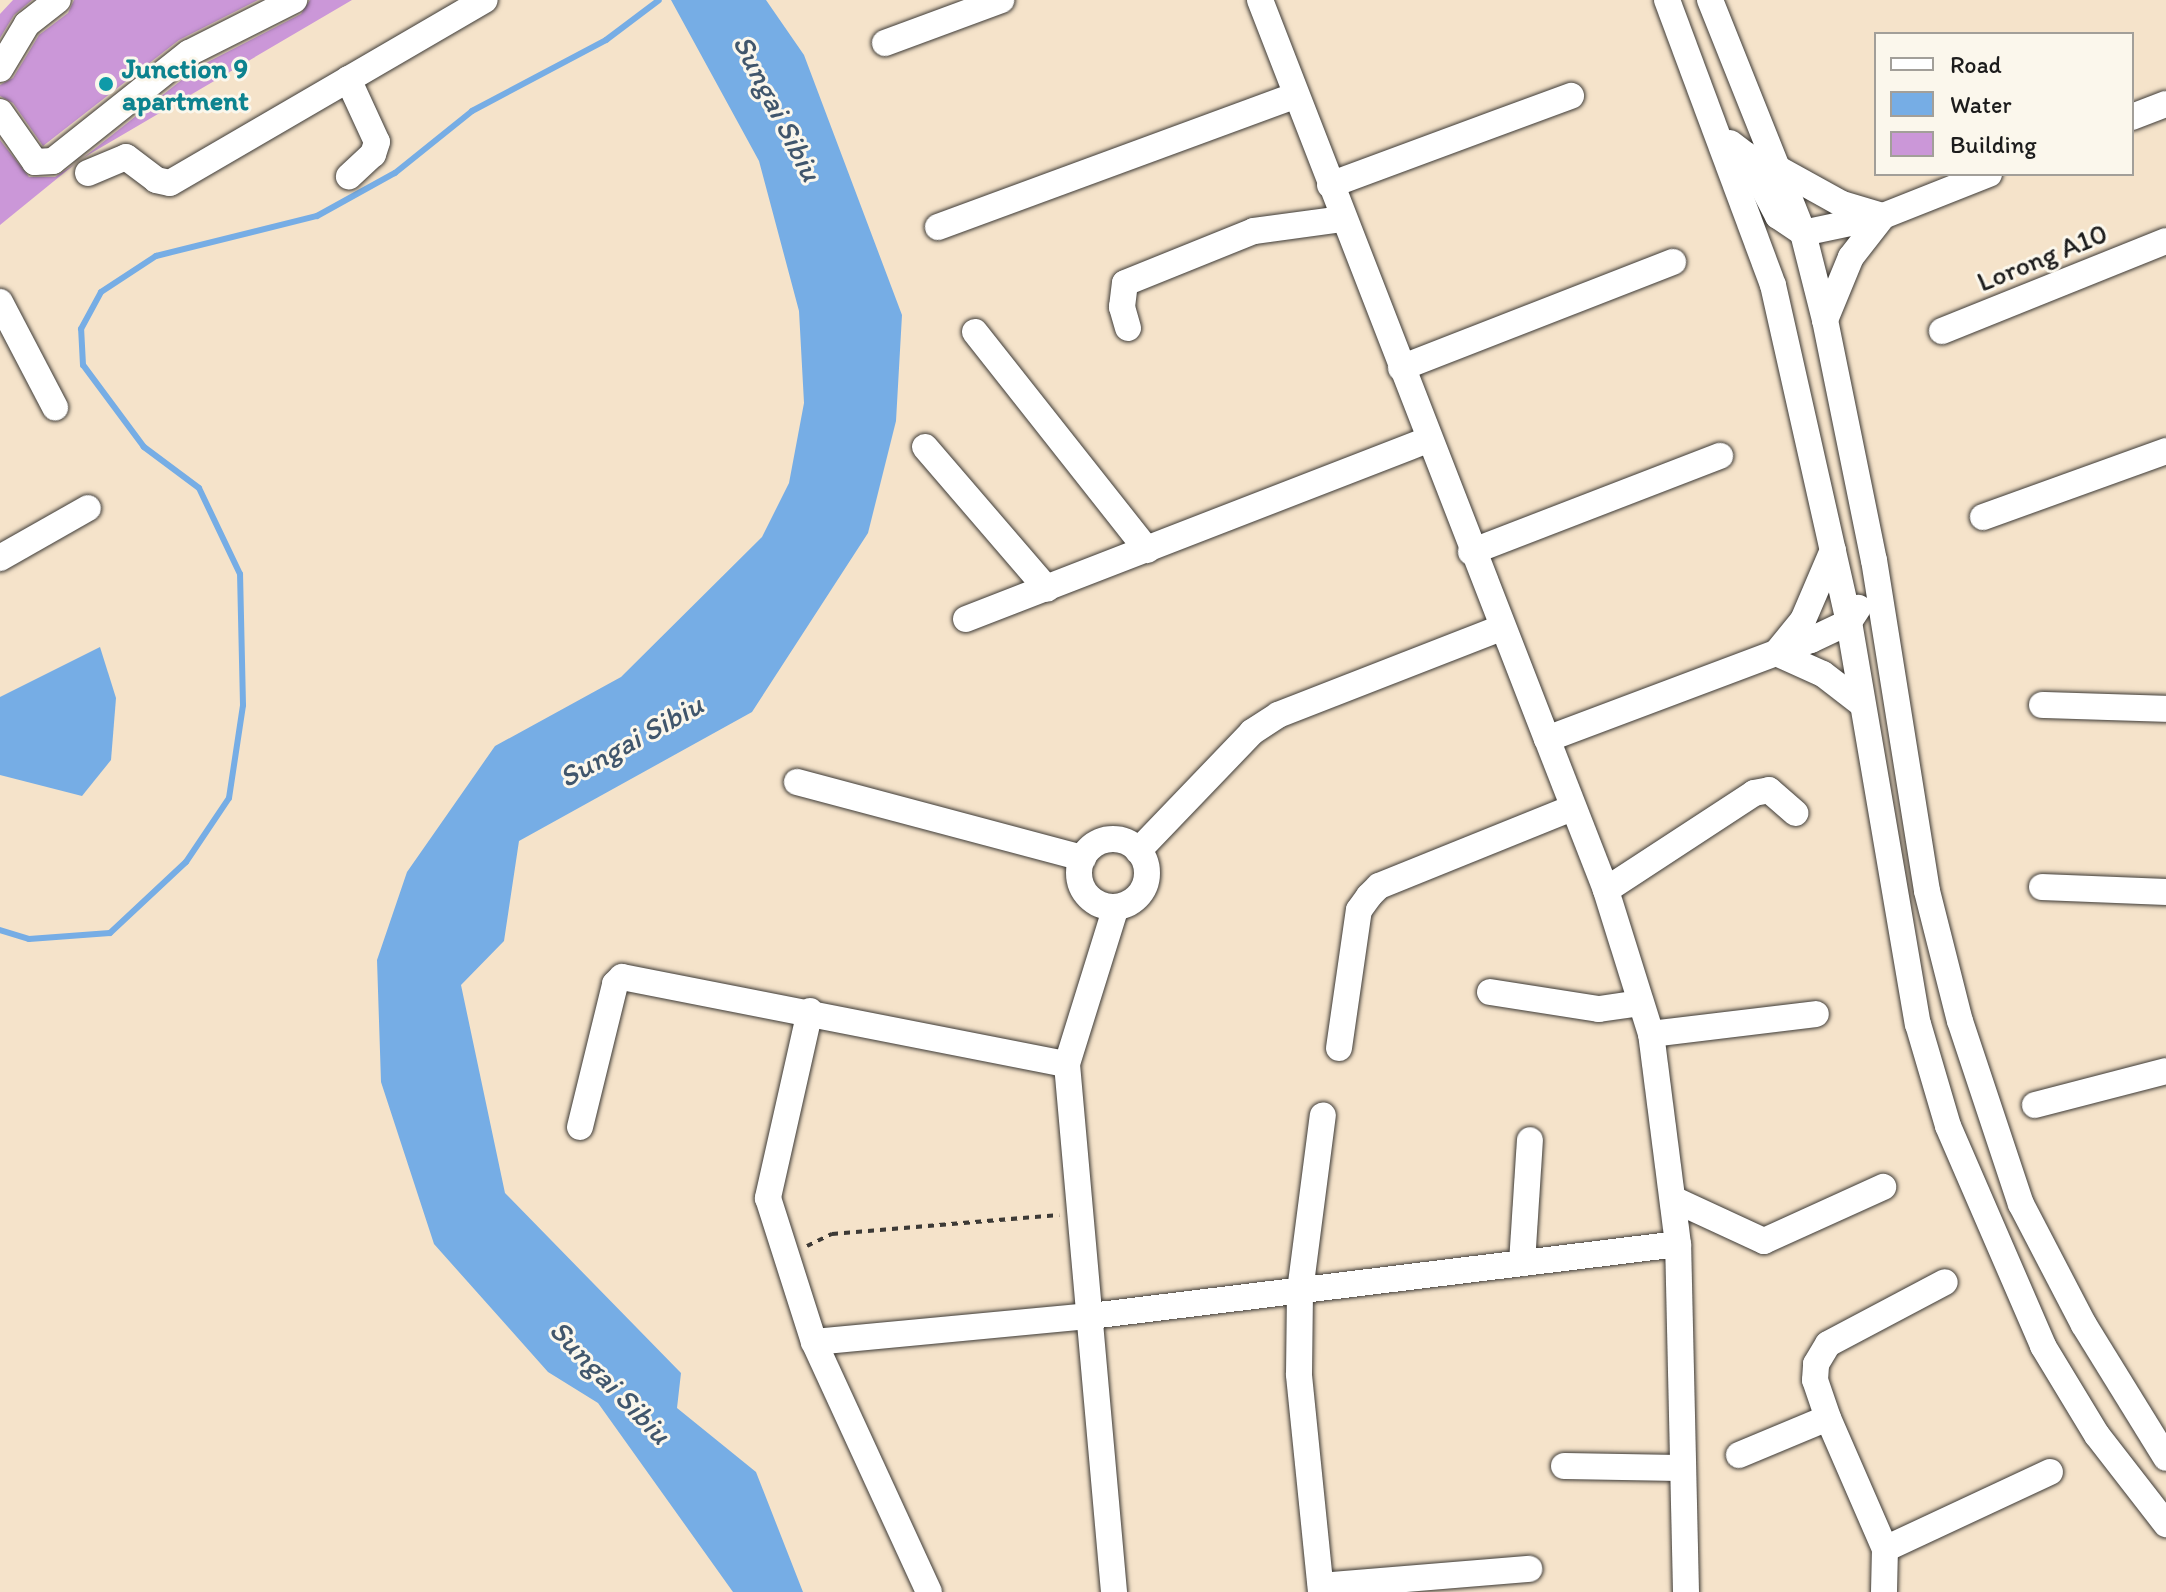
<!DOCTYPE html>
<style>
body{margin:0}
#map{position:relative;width:2166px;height:1592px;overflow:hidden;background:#f5e3ca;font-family:Itim,sans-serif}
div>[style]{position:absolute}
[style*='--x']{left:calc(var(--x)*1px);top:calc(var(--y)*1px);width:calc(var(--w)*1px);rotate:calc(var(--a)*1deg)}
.water>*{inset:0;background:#76ade5}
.stream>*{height:6px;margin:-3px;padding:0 3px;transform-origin:3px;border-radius:3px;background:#76ade5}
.building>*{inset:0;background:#cb97d8}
.path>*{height:4px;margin-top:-2px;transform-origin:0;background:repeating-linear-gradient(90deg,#3d3a36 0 6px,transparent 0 12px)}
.roads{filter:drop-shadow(0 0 2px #3d3a36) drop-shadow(0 0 2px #3d3a36)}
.minor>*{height:26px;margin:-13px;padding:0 13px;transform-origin:13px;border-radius:13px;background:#fff}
.minor>.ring{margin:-13px;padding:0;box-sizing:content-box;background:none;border:26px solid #fff;border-radius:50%}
.dots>*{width:22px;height:22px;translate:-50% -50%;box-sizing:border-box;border:4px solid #fbf7ec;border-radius:50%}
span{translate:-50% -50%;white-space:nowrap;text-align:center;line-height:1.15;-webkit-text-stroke:6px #fbf7ec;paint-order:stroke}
.culture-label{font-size:28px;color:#0d838f;font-weight:700}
.left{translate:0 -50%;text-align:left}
.street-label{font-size:28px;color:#1c1c1c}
.water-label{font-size:30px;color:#40566c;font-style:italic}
.legend{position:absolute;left:1874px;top:32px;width:260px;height:144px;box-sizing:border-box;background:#fbf7ec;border:2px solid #a29f99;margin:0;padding:10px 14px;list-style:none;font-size:24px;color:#1c1c1c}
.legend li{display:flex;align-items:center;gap:16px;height:40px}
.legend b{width:40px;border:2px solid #a29f99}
</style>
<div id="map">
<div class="water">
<i style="clip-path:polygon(671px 0,766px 0,804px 55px,902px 315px,896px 421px,868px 533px,752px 712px,519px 841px,504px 941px,461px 985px,505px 1193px,681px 1373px,677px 1408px,756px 1472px,803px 1592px,733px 1592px,598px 1403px,548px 1372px,434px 1244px,381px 1082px,377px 960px,407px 872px,495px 746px,621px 677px,762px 537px,789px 483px,804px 403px,799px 311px,759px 161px)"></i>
<i style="clip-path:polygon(100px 647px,116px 698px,111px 760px,82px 796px,0 775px,0 697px)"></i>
</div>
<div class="stream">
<i style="--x:0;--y:930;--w:30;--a:17"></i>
<i style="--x:29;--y:939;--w:81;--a:-4.2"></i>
<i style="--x:110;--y:933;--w:104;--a:-43.1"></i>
<i style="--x:186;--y:862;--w:77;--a:-56.1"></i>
<i style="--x:229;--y:798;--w:94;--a:-81.4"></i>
<i style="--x:243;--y:705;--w:131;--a:-91.3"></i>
<i style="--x:240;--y:574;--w:95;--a:-115.5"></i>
<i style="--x:199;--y:488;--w:69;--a:-143.3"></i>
<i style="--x:144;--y:447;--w:102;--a:-126.6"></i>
<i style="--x:83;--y:365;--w:36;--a:-93"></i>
<i style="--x:81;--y:329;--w:42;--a:-61.6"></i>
<i style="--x:101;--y:292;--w:66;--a:-33.2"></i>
<i style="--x:156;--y:256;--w:166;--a:-14"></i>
<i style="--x:317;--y:216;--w:89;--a:-28.9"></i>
<i style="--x:395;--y:173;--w:99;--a:-38.8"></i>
<i style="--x:472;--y:111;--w:152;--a:-27.9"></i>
<i style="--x:606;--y:40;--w:66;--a:-37"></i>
</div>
<div class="building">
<i style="clip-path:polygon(13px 0,32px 0,14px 15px,0 38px,0 14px)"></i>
<i style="clip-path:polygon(74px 0,258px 0,179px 40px,43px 146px,13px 103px,0 96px,0 85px,13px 78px,39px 35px,68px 13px)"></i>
<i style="clip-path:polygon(310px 0,352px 0,83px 158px,198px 67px,301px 14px)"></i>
<i style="clip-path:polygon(0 140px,29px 177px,55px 177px,75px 164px,0 225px)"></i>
</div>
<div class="path">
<i style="--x:807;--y:1246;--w:28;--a:-26"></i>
<i style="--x:832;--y:1234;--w:228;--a:-4.8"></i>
</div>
<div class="roads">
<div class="minor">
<i style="--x:1260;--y:0;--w:793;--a:68.78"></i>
<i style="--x:1667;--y:0;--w:304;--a:69.6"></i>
<i style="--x:1773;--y:285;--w:345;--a:77.3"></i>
<i style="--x:1849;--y:622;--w:408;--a:80.3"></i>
<i style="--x:1918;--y:1024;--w:106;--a:73.6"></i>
<i style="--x:1948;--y:1126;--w:240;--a:66.6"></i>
<i style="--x:2043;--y:1346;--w:104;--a:58.8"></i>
<i style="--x:2097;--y:1435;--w:113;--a:52.2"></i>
<i style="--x:1710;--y:0;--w:251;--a:68.2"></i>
<i style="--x:1803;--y:233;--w:90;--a:75.8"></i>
<i style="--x:1825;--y:320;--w:245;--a:78.5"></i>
<i style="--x:1874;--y:560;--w:335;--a:80.9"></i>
<i style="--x:1927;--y:891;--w:134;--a:75.8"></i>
<i style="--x:1960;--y:1021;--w:193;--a:71.6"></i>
<i style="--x:2021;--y:1204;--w:136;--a:62.5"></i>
<i style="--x:2084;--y:1325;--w:156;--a:58.3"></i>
<i style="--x:885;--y:43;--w:124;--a:-20.3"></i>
<i style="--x:0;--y:69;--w:52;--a:-59"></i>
<i style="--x:27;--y:24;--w:39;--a:-38"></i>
<i style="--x:348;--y:79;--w:69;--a:65.3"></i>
<i style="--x:377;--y:142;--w:13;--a:108"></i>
<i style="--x:373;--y:154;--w:33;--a:137"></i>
<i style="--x:0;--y:112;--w:61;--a:55"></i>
<i style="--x:35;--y:162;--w:18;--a:-3"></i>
<i style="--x:53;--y:161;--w:174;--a:-38.5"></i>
<i style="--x:189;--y:53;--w:118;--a:-26.8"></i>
<i style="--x:2132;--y:117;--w:36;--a:-21"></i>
<i style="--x:1730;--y:143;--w:20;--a:37"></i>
<i style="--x:1746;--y:155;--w:69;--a:62.3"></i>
<i style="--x:1778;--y:216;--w:30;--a:34"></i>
<i style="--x:1803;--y:233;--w:82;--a:-12"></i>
<i style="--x:1883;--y:216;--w:114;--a:-21.6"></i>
<i style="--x:1777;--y:168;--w:74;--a:29"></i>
<i style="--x:1842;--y:204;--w:42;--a:16.7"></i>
<i style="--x:88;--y:173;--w:41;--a:-22.8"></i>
<i style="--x:126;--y:157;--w:38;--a:37"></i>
<i style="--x:156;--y:180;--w:14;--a:12"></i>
<i style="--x:170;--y:183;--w:364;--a:-30.2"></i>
<i style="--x:1330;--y:185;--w:257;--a:-20.3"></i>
<i style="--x:938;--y:227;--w:380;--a:-20.2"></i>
<i style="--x:0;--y:302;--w:119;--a:62.4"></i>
<i style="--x:1825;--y:320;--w:68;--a:-67.6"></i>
<i style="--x:1851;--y:257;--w:52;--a:-52"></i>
<i style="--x:1128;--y:328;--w:22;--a:-106"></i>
<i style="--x:1122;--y:307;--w:24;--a:-83"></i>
<i style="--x:1125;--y:283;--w:139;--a:-22"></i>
<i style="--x:1254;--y:231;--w:90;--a:-7.7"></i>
<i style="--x:1942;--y:331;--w:241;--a:-21.9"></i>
<i style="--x:975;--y:332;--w:278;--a:51.7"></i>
<i style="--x:1401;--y:368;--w:292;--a:-21.3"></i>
<i style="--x:925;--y:447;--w:187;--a:49.3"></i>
<i style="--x:1983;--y:517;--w:195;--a:-19.8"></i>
<i style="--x:1471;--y:552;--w:267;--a:-21.1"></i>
<i style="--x:0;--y:558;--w:101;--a:-29.6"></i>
<i style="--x:966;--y:619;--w:495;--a:-21.2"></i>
<i style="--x:1777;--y:652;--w:41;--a:-50.9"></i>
<i style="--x:1803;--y:620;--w:76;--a:-66.8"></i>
<i style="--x:1776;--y:653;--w:51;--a:24.1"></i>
<i style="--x:1823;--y:674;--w:49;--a:37.6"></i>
<i style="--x:2042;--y:705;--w:124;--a:1.8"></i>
<i style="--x:797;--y:782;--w:296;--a:14.9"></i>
<i class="ring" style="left:1079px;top:839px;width:42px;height:42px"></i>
<i style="--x:1138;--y:851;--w:165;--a:-46.2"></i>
<i style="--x:1252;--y:732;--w:31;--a:-33"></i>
<i style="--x:1278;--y:715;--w:239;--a:-21.3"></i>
<i style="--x:2042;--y:887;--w:124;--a:2.3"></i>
<i style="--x:1606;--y:890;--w:177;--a:-33.2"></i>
<i style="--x:1754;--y:793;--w:15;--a:-11"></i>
<i style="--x:1769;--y:790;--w:35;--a:41"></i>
<i style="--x:1490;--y:992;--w:110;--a:8.9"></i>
<i style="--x:1599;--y:1009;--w:41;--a:-8.3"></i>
<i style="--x:810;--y:1011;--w:192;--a:102.7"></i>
<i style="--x:768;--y:1198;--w:151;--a:72.3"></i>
<i style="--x:814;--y:1342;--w:275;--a:65.3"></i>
<i style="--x:1651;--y:1034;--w:166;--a:-6.9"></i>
<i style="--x:1339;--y:1048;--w:139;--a:-81.8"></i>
<i style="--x:1359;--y:910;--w:17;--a:-54"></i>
<i style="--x:1369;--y:896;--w:14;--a:-45"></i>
<i style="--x:1379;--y:886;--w:208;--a:-22"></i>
<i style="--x:2035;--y:1105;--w:135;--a:-14.5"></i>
<i style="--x:580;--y:1127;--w:147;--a:-76.2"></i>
<i style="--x:615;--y:984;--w:10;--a:-45"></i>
<i style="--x:622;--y:977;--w:453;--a:11.1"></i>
<i style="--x:1673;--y:1199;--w:100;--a:24.8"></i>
<i style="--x:1764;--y:1241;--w:131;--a:-24.4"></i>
<i style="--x:1522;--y:1263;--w:123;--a:-86.3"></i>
<i style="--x:814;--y:1342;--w:278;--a:-5.4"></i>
<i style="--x:1091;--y:1316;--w:591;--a:-6.99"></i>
<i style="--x:1739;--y:1455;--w:96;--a:-22.6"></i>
<i style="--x:1564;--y:1466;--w:116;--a:1"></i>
<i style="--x:1885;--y:1549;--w:182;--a:-25"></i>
<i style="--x:1321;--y:1586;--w:209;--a:-4.7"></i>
<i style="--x:1114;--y:1592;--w:530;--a:-95.09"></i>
<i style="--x:1067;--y:1064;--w:164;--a:-72.7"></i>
<i style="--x:1321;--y:1592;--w:219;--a:-95.8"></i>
<i style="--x:1299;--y:1374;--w:83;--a:-89.3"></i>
<i style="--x:1300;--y:1291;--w:177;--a:-82.6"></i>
<i style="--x:1686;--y:1592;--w:348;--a:-91.3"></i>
<i style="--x:1678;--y:1244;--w:212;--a:-97.3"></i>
<i style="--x:1651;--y:1034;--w:151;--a:-107.4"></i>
<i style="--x:1606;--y:890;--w:162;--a:-111.3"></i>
<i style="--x:1547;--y:739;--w:282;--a:-20.6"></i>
<i style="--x:1811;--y:640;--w:42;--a:-25.3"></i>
<i style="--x:1849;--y:622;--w:17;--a:-57"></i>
<i style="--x:1884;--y:1592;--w:43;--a:-88.7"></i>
<i style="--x:1885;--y:1549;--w:143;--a:-113.5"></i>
<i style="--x:1828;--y:1418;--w:40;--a:-108.9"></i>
<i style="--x:1815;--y:1380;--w:16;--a:-86"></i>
<i style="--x:1816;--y:1364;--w:23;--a:-59"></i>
<i style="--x:1828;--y:1344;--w:132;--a:-27.9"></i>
</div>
</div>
<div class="dots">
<i style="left:106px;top:84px;background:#0f9aa8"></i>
</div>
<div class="culture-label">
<span class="left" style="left:122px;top:84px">Junction 9<br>apartment</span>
</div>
<div class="street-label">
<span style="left:2042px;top:257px;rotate:-22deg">Lorong A10</span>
</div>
<div class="water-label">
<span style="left:777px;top:108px;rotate:63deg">Sungai Sibiu</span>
<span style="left:631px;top:741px;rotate:-29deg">Sungai Sibiu</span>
<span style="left:610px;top:1382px;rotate:46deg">Sungai Sibiu</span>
</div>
<ul class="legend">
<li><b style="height:10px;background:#fff"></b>Road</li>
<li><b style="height:22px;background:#76ade5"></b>Water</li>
<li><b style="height:22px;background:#cb97d8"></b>Building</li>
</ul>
</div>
